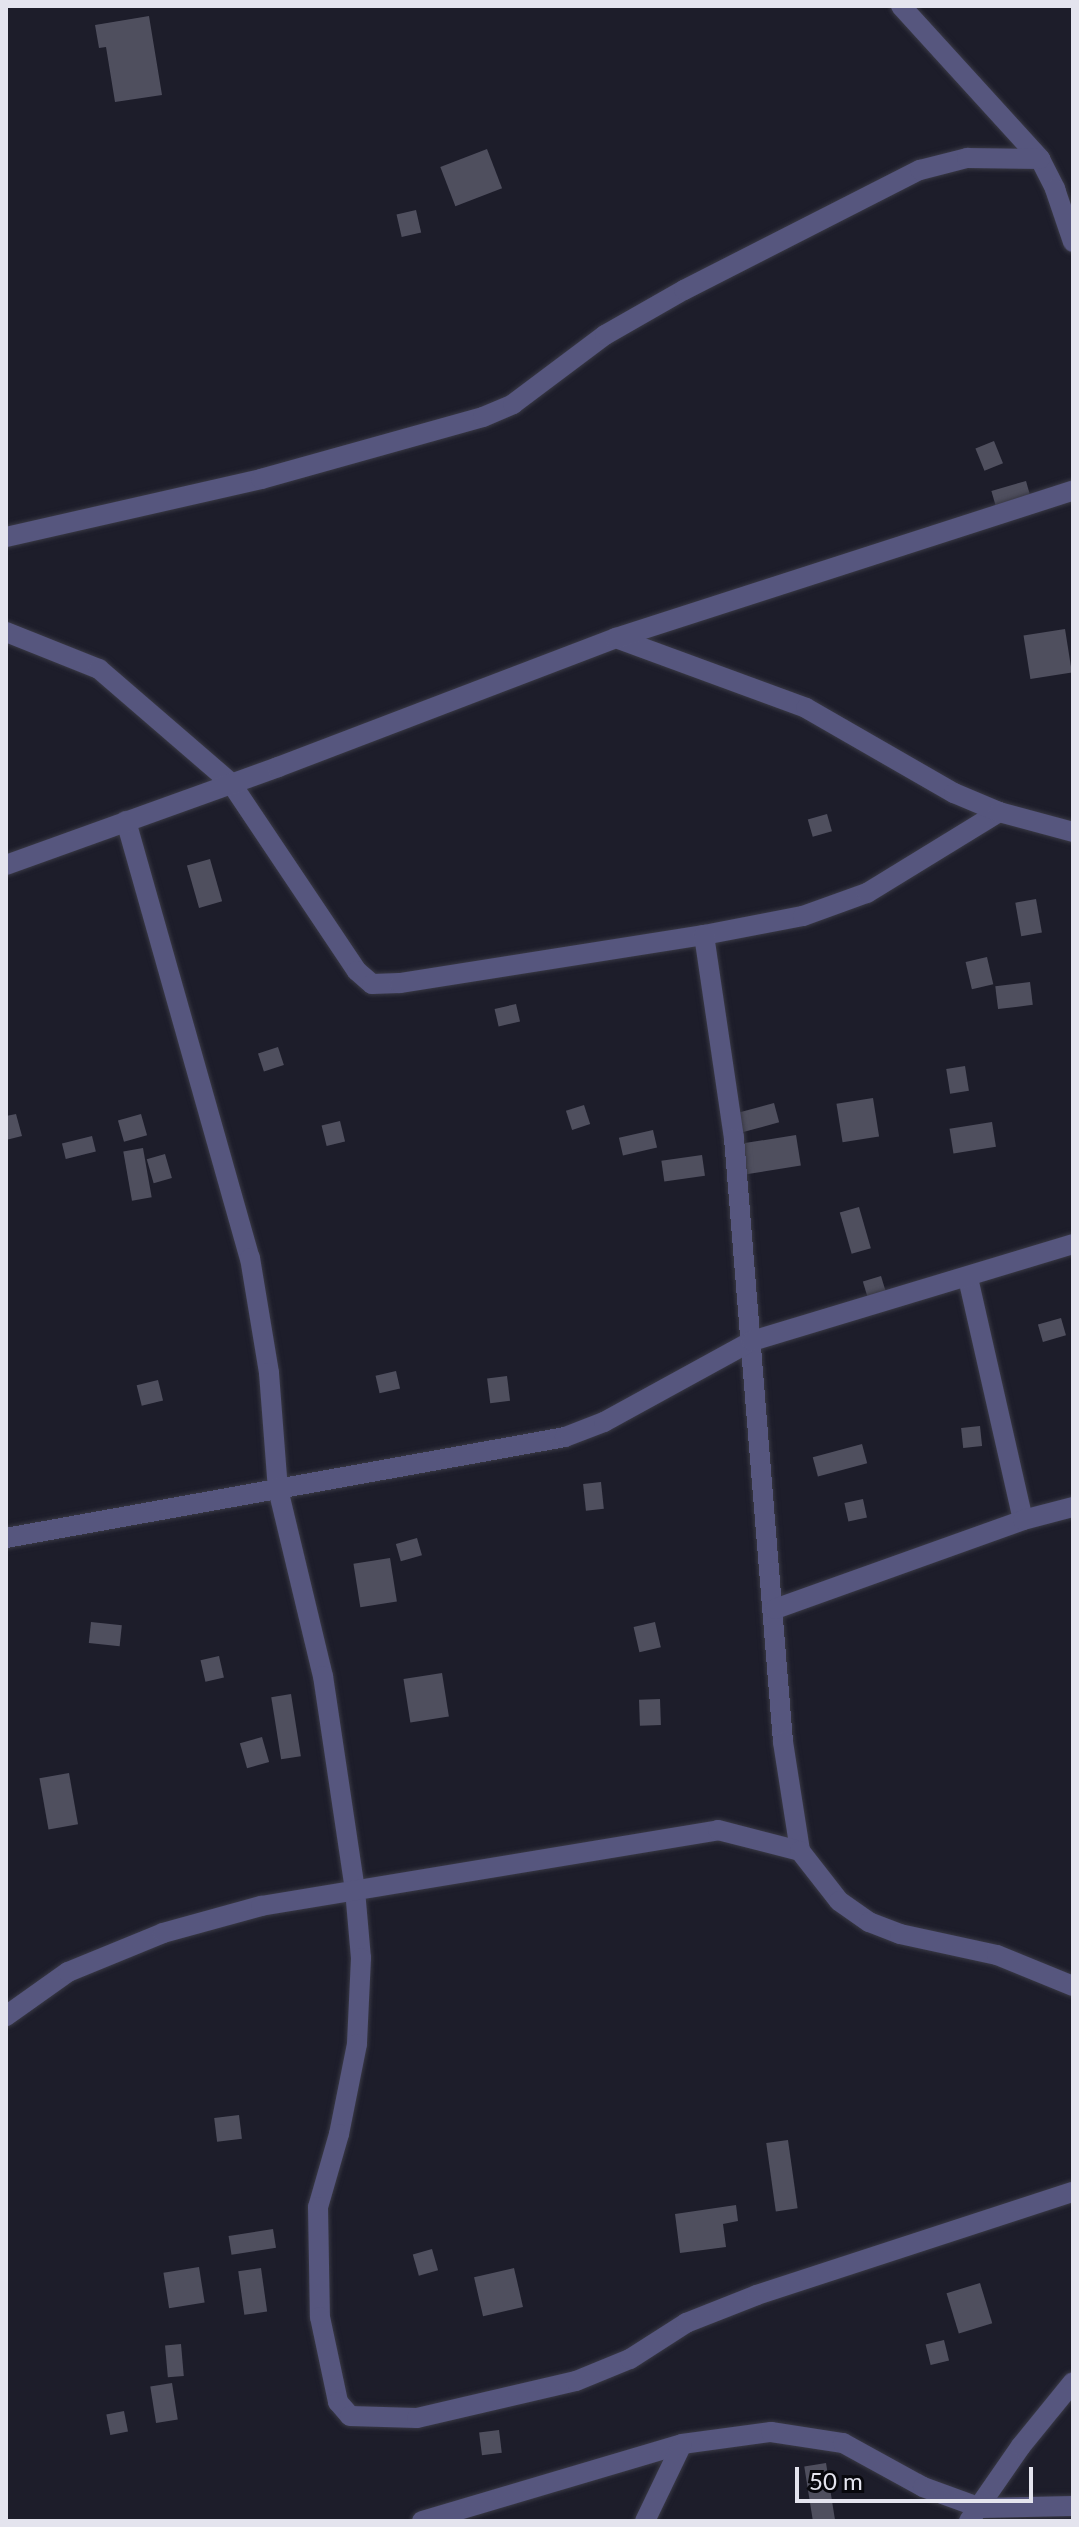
<!DOCTYPE html>
<style>
body{margin:0}
#map{position:relative;width:1079px;height:2527px;overflow:hidden;background:#1d1d2a;font-family:Lato,sans-serif}
div>[style]{position:absolute}
[style*='--x']{left:calc(var(--x)*1px);top:calc(var(--y)*1px);width:calc(var(--w)*1px);rotate:calc(var(--a)*1deg)}
.building>*{inset:0;background:#4f4f5e;transform-origin:0 0}
.roads{filter:drop-shadow(0 0 2px #393945) drop-shadow(0 0 2px #393945)}
.street>*{height:20px;margin:-10px;padding:0 10px;transform-origin:10px;border-radius:10px;background:#56567e}
span{translate:-50% -50%;white-space:nowrap;text-align:center;line-height:1.15;-webkit-text-stroke:6px #08080d;paint-order:stroke}
.frame{position:absolute;inset:0;border:8px solid #e4e4ee;pointer-events:none}
.scale{position:absolute;left:795px;top:2467px;width:238px;height:36px;box-sizing:border-box;border:4px solid #e4e4ee;border-top:0;padding-left:10px;font-size:24px;line-height:28px;white-space:nowrap;color:#e4e4ee;-webkit-text-stroke:6px #08080d;paint-order:stroke}
</style>
<div id="map">
<div class="building">
<i style="clip-path:polygon(149px 16px,162px 95px,115px 102px,106px 47px,99px 48px,95px 25px)"></i>
<i style="left:487px;top:149px;width:42px;height:50px;rotate:69deg"></i>
<i style="left:416px;top:210px;width:23px;height:20px;rotate:77deg"></i>
<i style="left:994px;top:441px;width:24px;height:20px;rotate:68deg"></i>
<i style="left:1026px;top:481px;width:15px;height:36px;rotate:74deg"></i>
<i style="left:1065px;top:629px;width:44px;height:42px;rotate:81deg"></i>
<i style="left:827px;top:814px;width:18px;height:20px;rotate:74deg"></i>
<i style="left:210px;top:859px;width:44px;height:24px;rotate:74deg"></i>
<i style="left:1036px;top:899px;width:34px;height:21px;rotate:80deg"></i>
<i style="left:987px;top:957px;width:28px;height:22px;rotate:77deg"></i>
<i style="left:1030px;top:982px;width:23px;height:35px;rotate:83deg"></i>
<i style="left:516px;top:1004px;width:18px;height:22px;rotate:77deg"></i>
<i style="left:278px;top:1047px;width:19px;height:21px;rotate:72deg"></i>
<i style="left:965px;top:1066px;width:25px;height:19px;rotate:81deg"></i>
<i style="left:873px;top:1098px;width:39px;height:37px;rotate:81deg"></i>
<i style="left:774px;top:1103px;width:20px;height:44px;rotate:75deg"></i>
<i style="left:584px;top:1105px;width:20px;height:19px;rotate:72deg"></i>
<i style="clip-path:polygon(16px 1114px,22px 1136px,6px 1140px,6px 1116px)"></i>
<i style="left:141px;top:1114px;width:22px;height:24px;rotate:74deg"></i>
<i style="left:340px;top:1121px;width:21px;height:19px;rotate:76deg"></i>
<i style="left:992px;top:1122px;width:25px;height:43px;rotate:81deg"></i>
<i style="left:653px;top:1130px;width:18px;height:35px;rotate:77deg"></i>
<i style="left:796px;top:1135px;width:31px;height:55px;rotate:81deg"></i>
<i style="left:92px;top:1136px;width:16px;height:31px;rotate:76deg"></i>
<i style="left:143px;top:1148px;width:50px;height:20px;rotate:80deg"></i>
<i style="left:165px;top:1154px;width:25px;height:19px;rotate:74deg"></i>
<i style="left:702px;top:1155px;width:21px;height:41px;rotate:82deg"></i>
<i style="left:859px;top:1207px;width:43px;height:20px;rotate:74deg"></i>
<i style="left:881px;top:1276px;width:21px;height:19px;rotate:73deg"></i>
<i style="left:1061px;top:1318px;width:18px;height:24px;rotate:74deg"></i>
<i style="left:396px;top:1371px;width:18px;height:21px;rotate:77deg"></i>
<i style="left:507px;top:1376px;width:25px;height:20px;rotate:83deg"></i>
<i style="left:158px;top:1380px;width:21px;height:22px;rotate:76deg"></i>
<i style="left:980px;top:1426px;width:20px;height:19px;rotate:84deg"></i>
<i style="left:862px;top:1444px;width:20px;height:51px;rotate:75deg"></i>
<i style="left:601px;top:1482px;width:27px;height:18px;rotate:84deg"></i>
<i style="left:863px;top:1499px;width:19px;height:19px;rotate:78deg"></i>
<i style="left:417px;top:1538px;width:18px;height:22px;rotate:74deg"></i>
<i style="left:390px;top:1558px;width:44px;height:37px;rotate:81deg"></i>
<i style="left:91px;top:1622px;width:31px;height:21px;rotate:6deg"></i>
<i style="left:655px;top:1622px;width:26px;height:22px;rotate:77deg"></i>
<i style="left:219px;top:1656px;width:22px;height:19px;rotate:77deg"></i>
<i style="left:442px;top:1673px;width:44px;height:39px;rotate:81deg"></i>
<i style="left:291px;top:1694px;width:63px;height:20px;rotate:81deg"></i>
<i style="left:660px;top:1699px;width:26px;height:21px;rotate:88deg"></i>
<i style="left:262px;top:1737px;width:26px;height:23px;rotate:74deg"></i>
<i style="left:69px;top:1773px;width:52px;height:30px;rotate:80deg"></i>
<i style="left:239px;top:2115px;width:24px;height:25px;rotate:83deg"></i>
<i style="left:788px;top:2140px;width:69px;height:22px;rotate:82deg"></i>
<i style="clip-path:polygon(736px 2205px,738px 2221px,723px 2224px,726px 2247px,680px 2253px,675px 2214px)"></i>
<i style="left:273px;top:2229px;width:19px;height:45px;rotate:81deg"></i>
<i style="left:432px;top:2249px;width:22px;height:20px;rotate:74deg"></i>
<i style="left:199px;top:2267px;width:36px;height:36px;rotate:81deg"></i>
<i style="left:261px;top:2268px;width:44px;height:23px;rotate:82deg"></i>
<i style="left:514px;top:2268px;width:40px;height:41px;rotate:77deg"></i>
<i style="left:980px;top:2283px;width:42px;height:35px;rotate:73deg"></i>
<i style="left:944px;top:2340px;width:21px;height:19px;rotate:76deg"></i>
<i style="left:181px;top:2344px;width:32px;height:16px;rotate:85deg"></i>
<i style="left:172px;top:2383px;width:37px;height:22px;rotate:81deg"></i>
<i style="left:124px;top:2411px;width:21px;height:18px;rotate:79deg"></i>
<i style="left:499px;top:2430px;width:23px;height:20px;rotate:83deg"></i>
<i style="left:826px;top:2463px;width:59px;height:22px;rotate:81deg"></i>
</div>
<div class="roads">
<div class="street">
<i style="--x:901;--y:6;--w:207;--a:47.7"></i>
<i style="--x:1040;--y:159;--w:34;--a:63"></i>
<i style="--x:1055;--y:189;--w:56;--a:71.2"></i>
<i style="--x:6;--y:537;--w:262;--a:-12.8"></i>
<i style="--x:261;--y:479;--w:230;--a:-15.6"></i>
<i style="--x:483;--y:417;--w:33;--a:-23"></i>
<i style="--x:513;--y:404;--w:115;--a:-36.9"></i>
<i style="--x:605;--y:335;--w:91;--a:-29.7"></i>
<i style="--x:684;--y:290;--w:265;--a:-27"></i>
<i style="--x:920;--y:170;--w:49;--a:-14.3"></i>
<i style="--x:967;--y:158;--w:73;--a:0.8"></i>
<i style="--x:6;--y:632;--w:100;--a:21.7"></i>
<i style="--x:99;--y:669;--w:174;--a:40.8"></i>
<i style="--x:231;--y:783;--w:226;--a:56.2"></i>
<i style="--x:357;--y:971;--w:20;--a:41"></i>
<i style="--x:372;--y:984;--w:28;--a:-2"></i>
<i style="--x:400;--y:983;--w:308;--a:-9"></i>
<i style="--x:704;--y:935;--w:101;--a:-10.9"></i>
<i style="--x:803;--y:916;--w:68;--a:-19.8"></i>
<i style="--x:867;--y:893;--w:155;--a:-31.5"></i>
<i style="--x:616;--y:638;--w:202;--a:20.2"></i>
<i style="--x:806;--y:708;--w:171;--a:29.9"></i>
<i style="--x:954;--y:793;--w:49;--a:22.9"></i>
<i style="--x:999;--y:812;--w:77;--a:15.1"></i>
<i style="--x:126;--y:821;--w:454;--a:74.2"></i>
<i style="--x:250;--y:1258;--w:117;--a:80.6"></i>
<i style="--x:269;--y:1373;--w:116;--a:85.6"></i>
<i style="--x:278;--y:1489;--w:192;--a:76.5"></i>
<i style="--x:323;--y:1676;--w:216;--a:81.5"></i>
<i style="--x:355;--y:1890;--w:68;--a:85"></i>
<i style="--x:361;--y:1958;--w:86;--a:92.7"></i>
<i style="--x:357;--y:2044;--w:92;--a:101.3"></i>
<i style="--x:339;--y:2134;--w:76;--a:106"></i>
<i style="--x:318;--y:2207;--w:110;--a:89"></i>
<i style="--x:320;--y:2317;--w:87;--a:78"></i>
<i style="--x:338;--y:2402;--w:18;--a:49"></i>
<i style="--x:350;--y:2416;--w:67;--a:1.7"></i>
<i style="--x:417;--y:2418;--w:163;--a:-13.1"></i>
<i style="--x:576;--y:2381;--w:58;--a:-22.2"></i>
<i style="--x:630;--y:2359;--w:67;--a:-32.7"></i>
<i style="--x:686;--y:2323;--w:76;--a:-21.5"></i>
<i style="--x:757;--y:2295;--w:332;--a:-18.1"></i>
<i style="--x:6;--y:865;--w:289;--a:-19.8"></i>
<i style="--x:278;--y:767;--w:362;--a:-20.9"></i>
<i style="--x:616;--y:638;--w:480;--a:-17.9"></i>
<i style="--x:704;--y:935;--w:205;--a:81.6"></i>
<i style="--x:734;--y:1138;--w:606;--a:85.36"></i>
<i style="--x:783;--y:1742;--w:110;--a:81.1"></i>
<i style="--x:968;--y:1278;--w:248;--a:77.2"></i>
<i style="--x:6;--y:1538;--w:568;--a:-10.24"></i>
<i style="--x:565;--y:1437;--w:42;--a:-21"></i>
<i style="--x:604;--y:1422;--w:169;--a:-28.7"></i>
<i style="--x:752;--y:1341;--w:335;--a:-16.8"></i>
<i style="--x:775;--y:1609;--w:263;--a:-19.7"></i>
<i style="--x:1023;--y:1520;--w:52;--a:-14.6"></i>
<i style="--x:6;--y:2016;--w:76;--a:-35.4"></i>
<i style="--x:68;--y:1972;--w:103;--a:-22.3"></i>
<i style="--x:163;--y:1933;--w:102;--a:-15.4"></i>
<i style="--x:261;--y:1906;--w:463;--a:-9.4"></i>
<i style="--x:718;--y:1830;--w:85;--a:14.4"></i>
<i style="--x:800;--y:1851;--w:63;--a:52"></i>
<i style="--x:839;--y:1901;--w:37;--a:35"></i>
<i style="--x:869;--y:1922;--w:33;--a:21"></i>
<i style="--x:900;--y:1934;--w:99;--a:12.2"></i>
<i style="--x:997;--y:1955;--w:82;--a:22.2"></i>
<i style="--x:422;--y:2521;--w:271;--a:-16.5"></i>
<i style="--x:682;--y:2444;--w:90;--a:-7.7"></i>
<i style="--x:771;--y:2432;--w:73;--a:8.7"></i>
<i style="--x:843;--y:2443;--w:91;--a:28.8"></i>
<i style="--x:923;--y:2487;--w:62;--a:19.9"></i>
<i style="--x:981;--y:2508;--w:92;--a:-1.2"></i>
<i style="--x:645;--y:2521;--w:85;--a:-64.3"></i>
<i style="--x:969;--y:2521;--w:91;--a:-55.3"></i>
<i style="--x:1021;--y:2446;--w:82;--a:-50.9"></i>
</div>
</div>
<div class="frame"></div>
<div class="scale">50 m</div>
</div>
